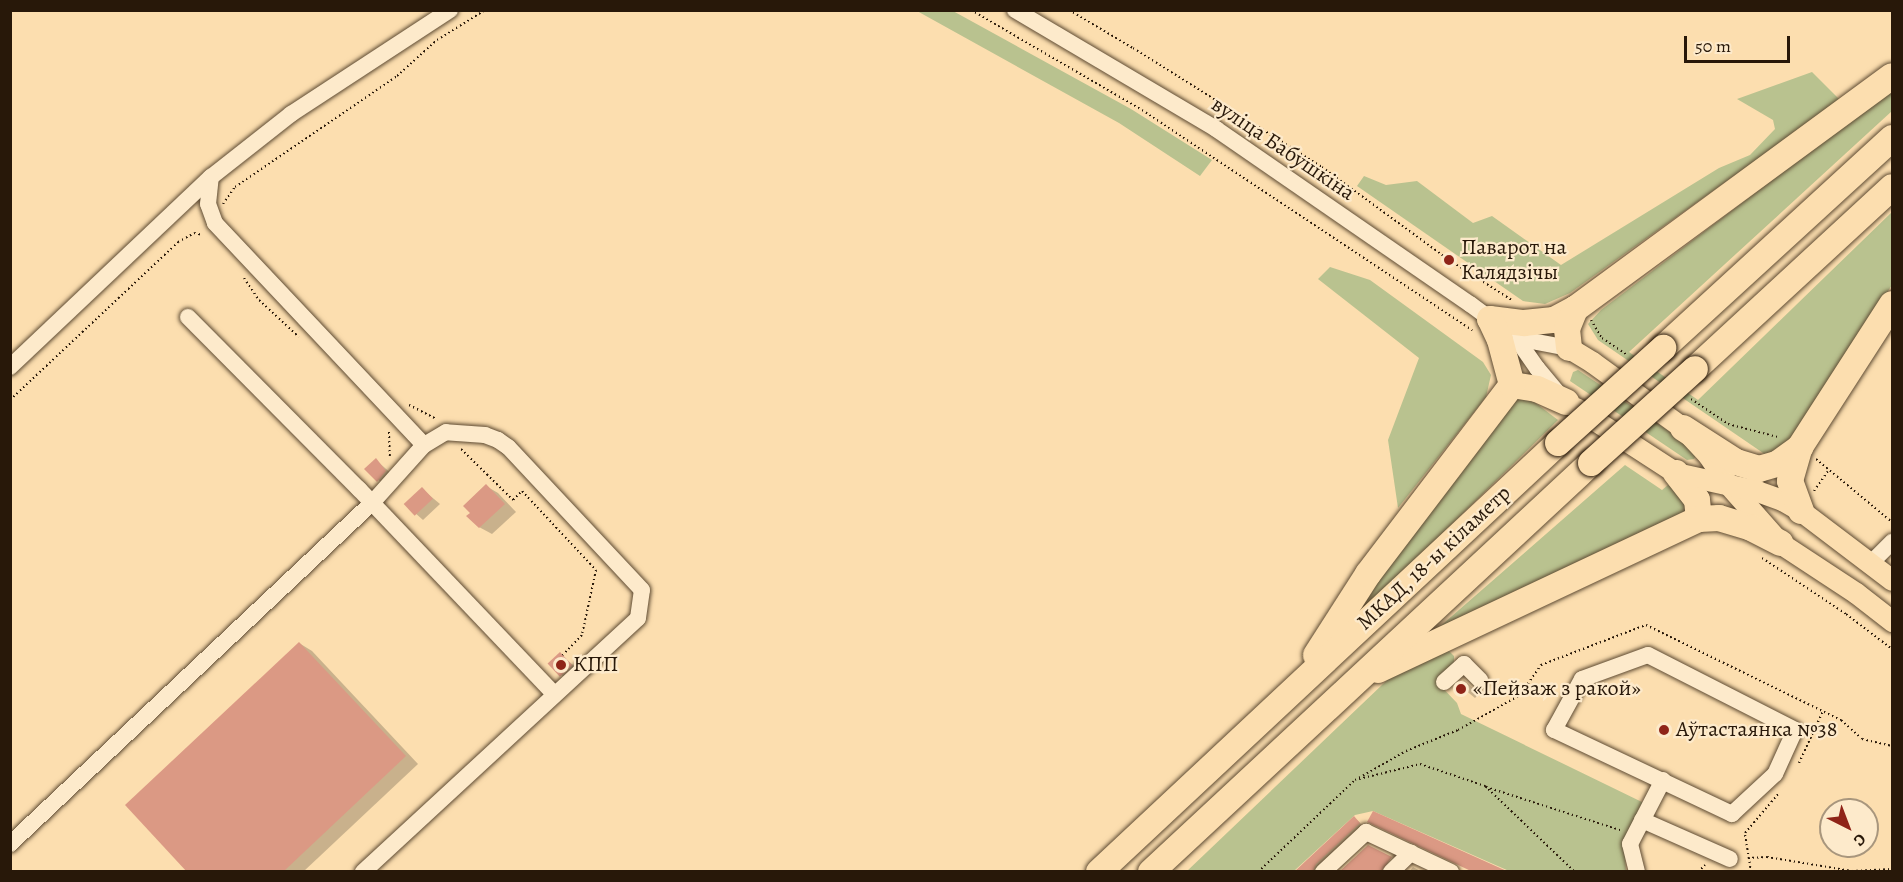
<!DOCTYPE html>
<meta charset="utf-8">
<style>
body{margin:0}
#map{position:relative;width:1903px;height:882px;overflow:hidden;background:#fcdeaf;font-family:Alegreya,serif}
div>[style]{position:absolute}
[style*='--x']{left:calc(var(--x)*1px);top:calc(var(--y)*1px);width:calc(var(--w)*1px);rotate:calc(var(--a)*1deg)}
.green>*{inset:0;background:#b9c28f}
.shadow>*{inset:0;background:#0003}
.building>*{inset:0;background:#db9984;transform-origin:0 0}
.path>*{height:2px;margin-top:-1px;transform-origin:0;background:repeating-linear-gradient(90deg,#281809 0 1.5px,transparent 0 4.5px)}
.roads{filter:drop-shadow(0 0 2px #5d4a32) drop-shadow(0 0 2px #5d4a32)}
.minor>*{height:16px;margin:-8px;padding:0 8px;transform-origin:8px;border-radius:8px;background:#fdeacb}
.major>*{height:21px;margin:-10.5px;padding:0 10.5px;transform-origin:10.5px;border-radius:10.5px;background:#fcdeaf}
.highway>*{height:26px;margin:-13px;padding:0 13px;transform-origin:13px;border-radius:13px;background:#fcdeaf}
.bridges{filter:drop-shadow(0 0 2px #281809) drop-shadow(0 0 2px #281809)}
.highway-bridge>*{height:26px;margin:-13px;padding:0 13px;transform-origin:13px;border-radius:13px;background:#fcdeaf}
.dots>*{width:16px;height:16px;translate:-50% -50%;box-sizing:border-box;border:3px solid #fdeacb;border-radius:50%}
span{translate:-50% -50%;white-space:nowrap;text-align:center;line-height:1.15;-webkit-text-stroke:4.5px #fdeacb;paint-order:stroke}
.street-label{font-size:22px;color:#281809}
.poi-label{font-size:22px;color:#281809}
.left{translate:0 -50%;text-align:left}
.frame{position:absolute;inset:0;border:12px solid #281809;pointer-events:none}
.north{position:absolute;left:1819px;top:798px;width:60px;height:60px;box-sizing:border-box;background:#fdeacb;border:2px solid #a8967d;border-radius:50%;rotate:138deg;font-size:16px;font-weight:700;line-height:24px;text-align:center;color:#281809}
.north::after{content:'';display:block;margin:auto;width:21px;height:27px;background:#8f2418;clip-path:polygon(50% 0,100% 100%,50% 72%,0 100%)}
.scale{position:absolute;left:1684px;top:36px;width:106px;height:27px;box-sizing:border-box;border:3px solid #281809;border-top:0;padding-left:8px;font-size:18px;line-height:21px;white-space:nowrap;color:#281809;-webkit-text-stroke:4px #fdeacb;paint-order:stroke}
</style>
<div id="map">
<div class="green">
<i style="clip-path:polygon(917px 11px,953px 11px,1131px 109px,1212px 160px,1200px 176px,1119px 123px)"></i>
<i style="clip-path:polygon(1812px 72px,1840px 100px,1570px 293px,1545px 304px,1523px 301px,1357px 186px,1364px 176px,1386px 185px,1417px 181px,1473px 223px,1492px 216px,1561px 265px,1719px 168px,1750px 155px,1775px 129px,1773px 120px,1737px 99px)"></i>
<i style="clip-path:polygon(1892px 89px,1892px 111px,1629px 352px,1698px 400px,1892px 212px,1892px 285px,1787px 448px,1766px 455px,1598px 340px,1588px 324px,1601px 310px)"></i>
<i style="clip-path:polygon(1330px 267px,1370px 280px,1483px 362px,1491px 375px,1486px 397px,1398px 508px,1388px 440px,1419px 358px,1318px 279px)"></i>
<i style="clip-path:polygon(1578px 370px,1694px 448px,1697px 453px,1694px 459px,1687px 460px,1570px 381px,1573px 372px)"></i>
<i style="clip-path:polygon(1517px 397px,1533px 401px,1558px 420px,1337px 637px,1390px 557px)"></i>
<i style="clip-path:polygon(1625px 465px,1662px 490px,1668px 485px,1689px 499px,1692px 511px,1436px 630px)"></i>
<i style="clip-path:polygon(1447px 649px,1454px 656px,1454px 665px,1437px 682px,1457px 703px,1461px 714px,1644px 803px,1624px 843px,1626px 871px,1509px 871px,1373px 811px,1355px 815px,1294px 871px,1186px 872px,1383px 684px,1395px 673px)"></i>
</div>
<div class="shadow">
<i style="clip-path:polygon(376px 460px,394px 476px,386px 485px,378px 480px)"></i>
<i style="clip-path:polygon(486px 486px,498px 493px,516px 512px,492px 534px,479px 527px)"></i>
<i style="clip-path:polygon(422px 489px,440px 504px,423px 520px,405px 504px)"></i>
<i style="clip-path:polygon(299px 643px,312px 651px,418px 764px,303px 872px,189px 872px)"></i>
<i style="clip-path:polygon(560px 654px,579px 670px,569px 679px,561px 675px)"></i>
<i style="clip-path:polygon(1464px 680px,1479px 694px,1475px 698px,1459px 685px)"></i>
<i style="clip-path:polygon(1357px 820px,1363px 826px,1316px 872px,1296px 872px)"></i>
<i style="clip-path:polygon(1413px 867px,1422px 872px,1409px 872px)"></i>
</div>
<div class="building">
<i style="clip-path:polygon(376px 458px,386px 471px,377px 482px,364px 469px)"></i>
<i style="clip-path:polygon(486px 484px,505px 504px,479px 528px,466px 516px,470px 513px,463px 506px)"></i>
<i style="left:422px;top:487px;width:16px;height:25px;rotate:47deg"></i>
<i style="clip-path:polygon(299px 642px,406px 756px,283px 872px,187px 872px,125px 805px)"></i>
<i style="left:560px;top:652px;width:18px;height:17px;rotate:47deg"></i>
<i style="clip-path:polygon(1373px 811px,1509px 872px,1473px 872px,1367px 822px)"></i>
<i style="clip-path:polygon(1354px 816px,1360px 823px,1316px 864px,1313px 872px,1294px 872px)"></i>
<i style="clip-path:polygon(1368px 845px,1392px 857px,1381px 872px,1339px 872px)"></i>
</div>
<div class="path">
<i style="--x:971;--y:10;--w:198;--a:30.3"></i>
<i style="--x:1142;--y:110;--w:397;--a:33.7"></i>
<i style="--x:1069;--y:10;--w:74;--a:30.7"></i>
<i style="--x:1133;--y:48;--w:223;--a:32.2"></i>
<i style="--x:1322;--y:167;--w:157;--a:36.2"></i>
<i style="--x:1449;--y:260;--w:76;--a:32.6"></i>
<i style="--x:223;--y:204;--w:21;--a:-55"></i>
<i style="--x:235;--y:187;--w:196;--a:-34.4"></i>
<i style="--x:397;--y:76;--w:54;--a:-42"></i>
<i style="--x:437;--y:40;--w:57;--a:-32"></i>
<i style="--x:244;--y:278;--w:27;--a:56"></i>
<i style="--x:259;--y:300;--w:54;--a:42.8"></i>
<i style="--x:1591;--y:320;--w:21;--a:59"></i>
<i style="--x:1602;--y:338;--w:30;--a:34"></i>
<i style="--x:1691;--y:399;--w:45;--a:34"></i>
<i style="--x:1728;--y:424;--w:52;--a:14.6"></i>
<i style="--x:10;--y:400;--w:231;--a:-43.2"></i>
<i style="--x:178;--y:242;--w:18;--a:-29"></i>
<i style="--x:194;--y:233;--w:9;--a:13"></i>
<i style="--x:409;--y:405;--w:30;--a:27"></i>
<i style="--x:389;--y:432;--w:27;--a:88"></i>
<i style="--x:461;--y:449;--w:73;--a:44.4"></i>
<i style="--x:513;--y:500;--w:13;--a:-45"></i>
<i style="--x:522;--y:491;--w:108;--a:46.9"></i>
<i style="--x:596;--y:570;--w:66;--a:102.2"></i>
<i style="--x:582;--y:635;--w:28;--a:134"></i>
<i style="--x:1816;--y:459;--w:99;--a:39.7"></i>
<i style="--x:1814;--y:491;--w:24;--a:-55"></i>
<i style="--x:1762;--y:558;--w:101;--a:33.7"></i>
<i style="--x:1846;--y:614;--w:58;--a:37.3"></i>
<i style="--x:1799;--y:763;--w:57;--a:-65.2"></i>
<i style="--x:1359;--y:779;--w:63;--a:-13.8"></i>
<i style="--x:1420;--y:764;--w:69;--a:18.7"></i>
<i style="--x:1485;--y:786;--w:124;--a:43.7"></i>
<i style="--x:1355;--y:780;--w:59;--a:-29.6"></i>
<i style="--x:1406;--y:751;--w:56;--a:-22"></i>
<i style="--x:1458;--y:730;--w:71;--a:-29.4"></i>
<i style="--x:1520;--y:695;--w:37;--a:-55"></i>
<i style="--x:1541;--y:665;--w:112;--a:-20.9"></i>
<i style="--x:1646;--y:625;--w:217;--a:26"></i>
<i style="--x:1841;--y:720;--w:28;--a:42"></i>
<i style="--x:1862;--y:739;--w:31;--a:13"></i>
<i style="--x:1486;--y:787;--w:141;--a:17.8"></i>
<i style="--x:1748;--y:858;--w:19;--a:-3"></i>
<i style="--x:1767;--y:857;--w:86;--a:9.4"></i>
<i style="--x:1852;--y:871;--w:40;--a:-2.9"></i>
<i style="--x:1258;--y:872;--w:132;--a:-43.5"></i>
<i style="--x:1698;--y:872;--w:10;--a:-45"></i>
<i style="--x:1751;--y:872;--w:39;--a:-99"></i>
<i style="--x:1745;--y:833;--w:52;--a:-49.6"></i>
</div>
<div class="roads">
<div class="minor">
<i style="--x:1015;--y:10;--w:234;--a:30.6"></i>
<i style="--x:1216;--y:129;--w:308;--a:34.6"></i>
<i style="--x:1470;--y:304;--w:57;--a:36.5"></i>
<i style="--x:1516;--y:338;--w:37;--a:55"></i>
<i style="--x:1537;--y:368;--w:35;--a:50"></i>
<i style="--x:188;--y:317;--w:243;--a:45.2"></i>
<i style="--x:359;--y:489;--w:283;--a:46.4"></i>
<i style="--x:1516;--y:338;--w:54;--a:10.7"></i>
<i style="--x:10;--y:367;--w:277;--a:-43.4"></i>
<i style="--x:211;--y:177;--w:102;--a:-38.2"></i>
<i style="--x:291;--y:114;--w:190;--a:-33.2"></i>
<i style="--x:1871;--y:563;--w:30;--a:-45"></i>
<i style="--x:1648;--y:655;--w:165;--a:27"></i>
<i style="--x:1795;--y:730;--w:48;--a:114.4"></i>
<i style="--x:1775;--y:774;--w:59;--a:137.1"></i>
<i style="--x:1732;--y:814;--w:197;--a:-154.7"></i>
<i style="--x:1554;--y:730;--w:58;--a:-61.2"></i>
<i style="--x:1582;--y:679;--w:70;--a:-20"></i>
<i style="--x:1444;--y:682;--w:27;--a:-42"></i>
<i style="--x:1464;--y:664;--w:23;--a:45"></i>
<i style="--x:1642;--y:820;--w:96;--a:23.9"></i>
<i style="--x:10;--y:844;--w:497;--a:-43.3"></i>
<i style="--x:372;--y:503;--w:78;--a:-48.1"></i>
<i style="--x:424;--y:445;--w:305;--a:-133.3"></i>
<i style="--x:215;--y:223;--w:20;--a:-110"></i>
<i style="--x:208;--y:204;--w:27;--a:-84"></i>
<i style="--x:363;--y:872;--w:374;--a:-42.7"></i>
<i style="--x:638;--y:618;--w:28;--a:-82"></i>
<i style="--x:642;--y:590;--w:196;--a:-133.1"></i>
<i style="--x:508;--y:447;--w:12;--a:-145"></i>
<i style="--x:498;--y:440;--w:14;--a:-159"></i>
<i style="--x:485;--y:435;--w:39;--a:-176"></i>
<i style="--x:446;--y:432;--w:26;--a:149"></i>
<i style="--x:1323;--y:872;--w:59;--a:-42.9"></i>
<i style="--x:1366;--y:832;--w:94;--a:25.2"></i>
<i style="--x:1391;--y:872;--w:28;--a:-44"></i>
<i style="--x:1637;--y:872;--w:29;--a:-104"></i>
<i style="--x:1630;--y:844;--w:72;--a:-62.7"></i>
</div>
<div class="major">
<i style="--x:1569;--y:348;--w:27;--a:31"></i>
<i style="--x:1592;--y:362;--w:112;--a:36"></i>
<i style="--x:1683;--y:428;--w:37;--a:47"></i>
<i style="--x:1708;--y:455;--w:34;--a:56"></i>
<i style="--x:1727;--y:483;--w:80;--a:48.5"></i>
<i style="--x:1780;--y:543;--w:91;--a:33.3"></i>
<i style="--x:1856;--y:593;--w:46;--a:37.9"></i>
<i style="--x:1576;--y:408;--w:119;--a:33"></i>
<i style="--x:1676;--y:473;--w:83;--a:12.5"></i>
<i style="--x:1757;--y:491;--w:27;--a:20"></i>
<i style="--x:1782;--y:500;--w:22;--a:30"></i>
<i style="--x:1801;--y:511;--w:114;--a:37.2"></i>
</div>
<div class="highway">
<i style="--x:1490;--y:319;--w:34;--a:7"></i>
<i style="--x:1524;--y:323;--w:30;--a:-6"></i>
<i style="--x:1554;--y:320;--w:24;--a:-28"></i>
<i style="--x:1575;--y:309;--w:393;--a:-36.3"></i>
<i style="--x:1569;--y:348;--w:19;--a:-96"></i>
<i style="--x:1567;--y:329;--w:22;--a:-68"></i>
<i style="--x:1663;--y:348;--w:311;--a:-42.5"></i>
<i style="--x:1695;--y:369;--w:268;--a:-42.7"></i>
<i style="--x:1512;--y:385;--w:25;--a:9"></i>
<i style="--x:1537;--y:389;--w:32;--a:24"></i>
<i style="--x:1683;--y:428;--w:63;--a:32.7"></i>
<i style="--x:1736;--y:462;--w:24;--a:17"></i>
<i style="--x:1759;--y:469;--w:19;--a:-16"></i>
<i style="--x:1777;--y:464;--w:29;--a:-36"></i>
<i style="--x:1676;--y:473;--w:34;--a:52"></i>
<i style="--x:1697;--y:500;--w:19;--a:84"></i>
<i style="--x:1801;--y:511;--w:32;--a:-110"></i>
<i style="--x:1790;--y:481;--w:35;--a:-74"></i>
<i style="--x:1800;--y:447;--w:170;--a:-57.2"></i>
<i style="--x:1316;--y:655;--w:96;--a:-57.3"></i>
<i style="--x:1368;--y:574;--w:238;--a:-52.7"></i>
<i style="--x:1512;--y:385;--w:47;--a:-104.9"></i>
<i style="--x:1500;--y:340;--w:23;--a:-115"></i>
<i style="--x:1378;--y:670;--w:355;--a:-25.2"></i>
<i style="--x:1699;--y:519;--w:20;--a:-3"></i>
<i style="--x:1719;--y:518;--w:34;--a:17"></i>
<i style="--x:1751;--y:528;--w:33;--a:27"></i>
<i style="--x:1099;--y:872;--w:628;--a:-43.07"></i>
<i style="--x:1151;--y:872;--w:601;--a:-42.91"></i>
</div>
</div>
<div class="bridges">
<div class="highway-bridge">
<i style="--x:1558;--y:443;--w:142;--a:-42.1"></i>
<i style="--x:1591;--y:463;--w:140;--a:-42.1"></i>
</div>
</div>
<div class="dots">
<i style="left:1449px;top:260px;background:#8f2418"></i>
<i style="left:561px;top:665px;background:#8f2418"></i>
<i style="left:1461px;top:689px;background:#8f2418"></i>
<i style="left:1664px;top:730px;background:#8f2418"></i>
</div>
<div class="street-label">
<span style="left:1283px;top:149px;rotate:34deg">вуліца Бабушкіна</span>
<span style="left:1434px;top:558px;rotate:-43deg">МКАД, 18-ы кіламетр</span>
</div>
<div class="poi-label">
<span class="left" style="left:1461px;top:260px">Паварот на<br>Калядзічы</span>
<span class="left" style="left:573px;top:665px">КПП</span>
<span class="left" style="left:1473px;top:689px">«Пейзаж з ракой»</span>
<span class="left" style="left:1676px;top:730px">Аўтастаянка №38</span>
</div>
<div class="frame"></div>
<div class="north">С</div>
<div class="scale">50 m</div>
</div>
